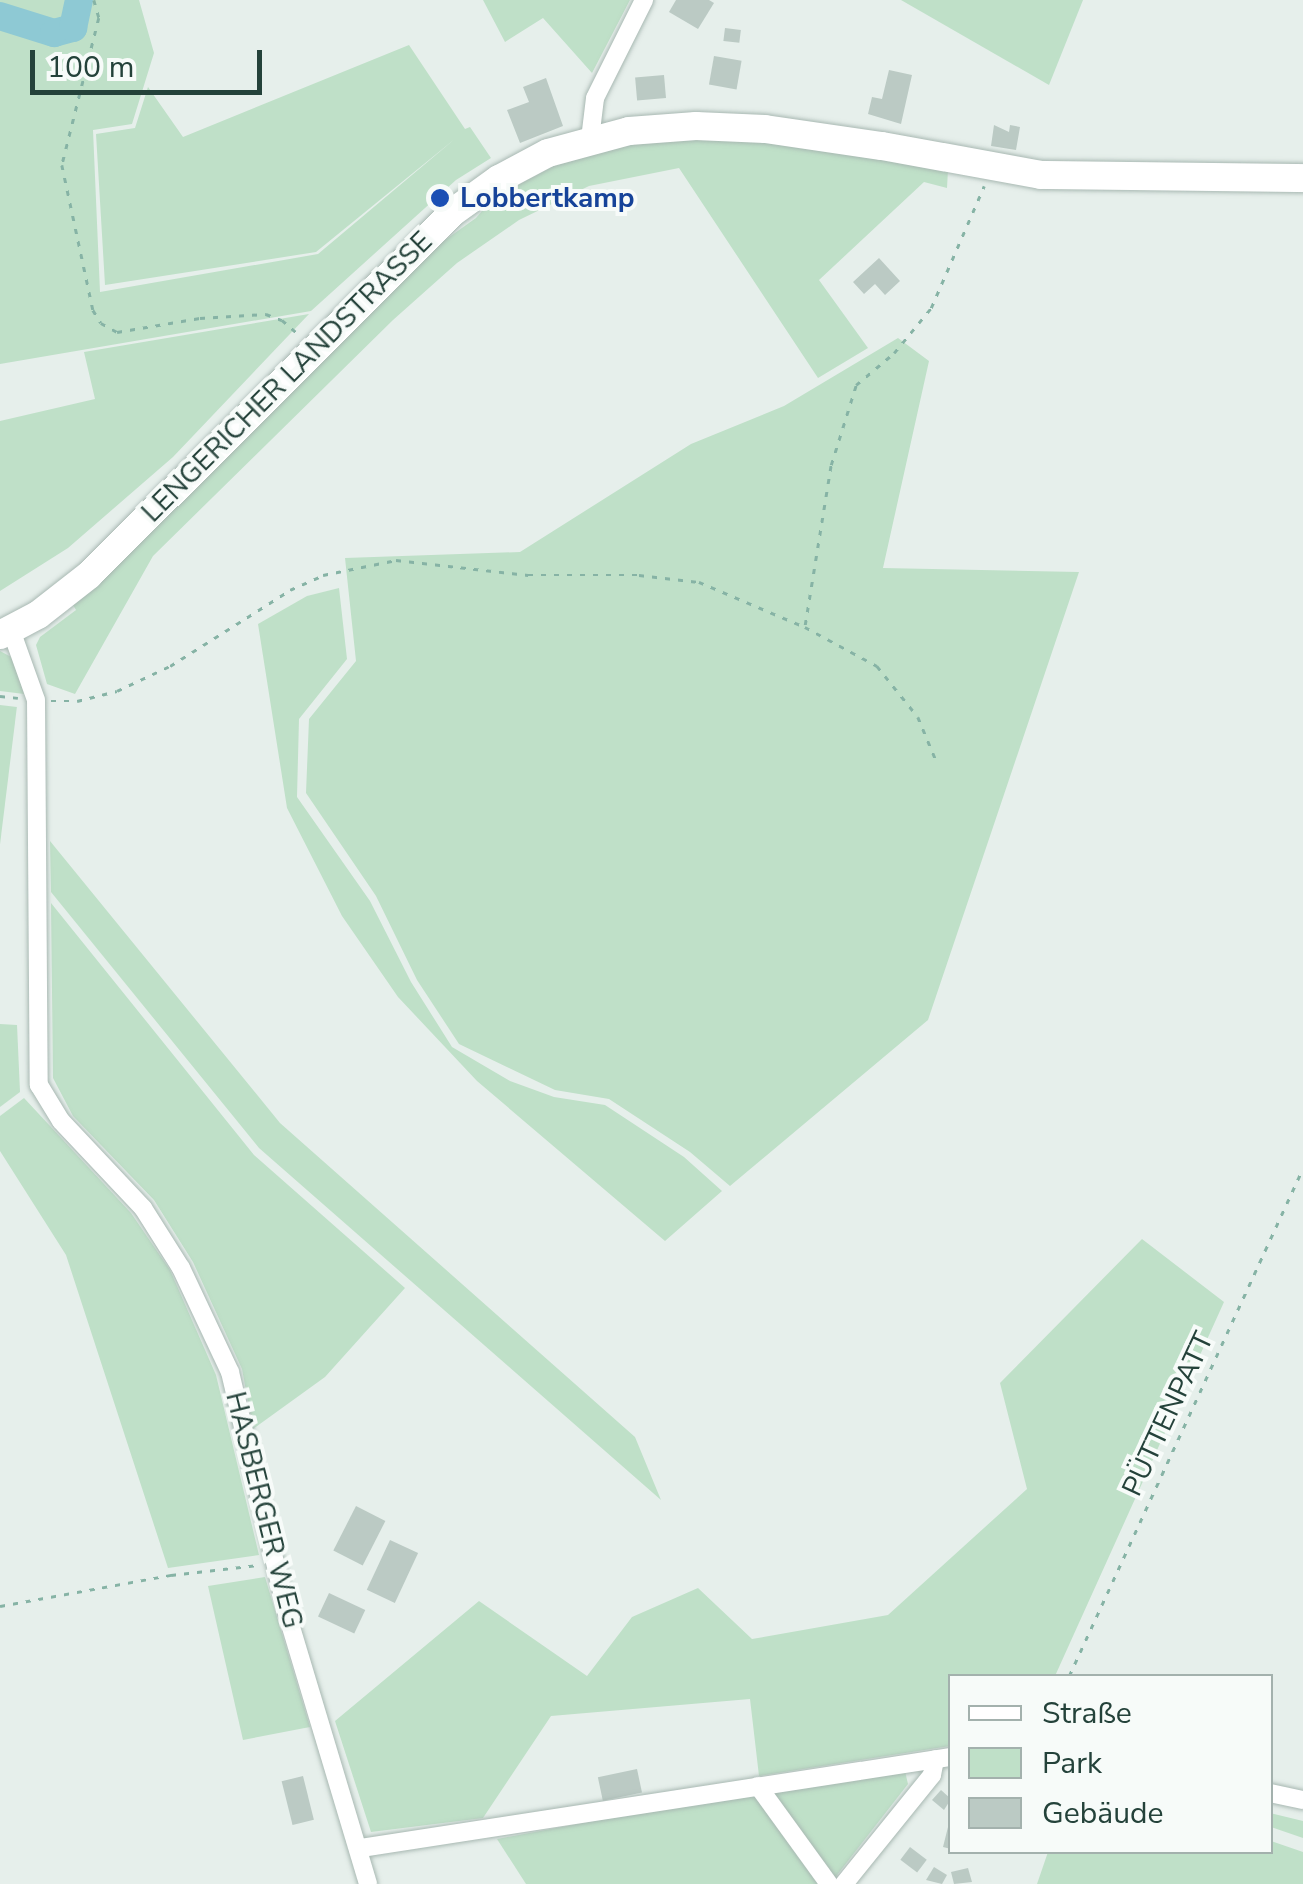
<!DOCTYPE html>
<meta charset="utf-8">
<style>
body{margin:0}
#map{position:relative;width:1303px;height:1884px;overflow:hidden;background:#e6efeb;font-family:"Nunito Sans",sans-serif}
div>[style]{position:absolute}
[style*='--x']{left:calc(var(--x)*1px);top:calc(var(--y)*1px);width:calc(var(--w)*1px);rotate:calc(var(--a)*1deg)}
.green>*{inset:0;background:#bfe0c8;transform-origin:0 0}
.river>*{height:28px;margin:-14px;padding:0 14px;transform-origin:14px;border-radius:14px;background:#8ec9d4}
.building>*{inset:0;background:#bbcac4;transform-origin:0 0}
.path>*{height:2.5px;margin-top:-1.25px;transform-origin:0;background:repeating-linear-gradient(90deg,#86b3a5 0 5px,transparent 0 13px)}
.roads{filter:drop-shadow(0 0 2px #a8b8b2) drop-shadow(0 0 2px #a8b8b2)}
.minor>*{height:18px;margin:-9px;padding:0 9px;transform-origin:9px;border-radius:9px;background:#fff}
.secondary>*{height:28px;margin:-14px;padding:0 14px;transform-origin:14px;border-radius:14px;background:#fff}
.dots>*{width:28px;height:28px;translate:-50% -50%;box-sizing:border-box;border:5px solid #f7fbf9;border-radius:50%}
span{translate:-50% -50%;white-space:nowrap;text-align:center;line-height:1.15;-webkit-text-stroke:8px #f7fbf9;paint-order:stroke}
.transit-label{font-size:28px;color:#164399;font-weight:700}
.left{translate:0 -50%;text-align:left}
.street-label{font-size:28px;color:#24423a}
.legend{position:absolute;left:948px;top:1674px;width:325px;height:180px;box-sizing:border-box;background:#f7fbf9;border:2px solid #a3b1ad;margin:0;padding:12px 18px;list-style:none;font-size:30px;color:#24423a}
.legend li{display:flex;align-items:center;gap:20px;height:50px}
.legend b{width:50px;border:2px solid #a3b1ad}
.scale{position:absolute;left:30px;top:50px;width:232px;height:45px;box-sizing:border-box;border:5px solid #24423a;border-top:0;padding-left:12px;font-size:30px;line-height:35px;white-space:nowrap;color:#24423a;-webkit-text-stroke:8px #f7fbf9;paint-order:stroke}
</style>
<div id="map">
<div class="green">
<i style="clip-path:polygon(0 0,139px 0,154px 53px,132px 124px,93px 130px,100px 292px,318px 254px,456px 138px,316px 252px,105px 285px,96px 134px,135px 128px,148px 87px,183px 137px,409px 45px,465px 129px,470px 127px,491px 158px,456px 180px,311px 311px,0 364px)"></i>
<i style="clip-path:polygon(483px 0,630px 0,592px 73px,543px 18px,505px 42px)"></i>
<i style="clip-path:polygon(901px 0,1083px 0,1049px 85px)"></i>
<i style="clip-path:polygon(703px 138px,760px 139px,948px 170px,947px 188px,924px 182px,819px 280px,868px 348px,818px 378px,679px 168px,589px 186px,519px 220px,457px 263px,393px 320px,153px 556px,75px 694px,47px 684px,36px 645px,40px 637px,76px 610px,73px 605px,417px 260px,476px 218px,493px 198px,554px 166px,622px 146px)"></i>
<i style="clip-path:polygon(309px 314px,173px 457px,68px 548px,0 591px,0 421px,95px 399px,84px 352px)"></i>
<i style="clip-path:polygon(898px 338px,929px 361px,883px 568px,1079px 572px,928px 1020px,730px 1186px,690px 1152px,609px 1099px,555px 1090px,459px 1044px,417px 980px,376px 896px,306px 793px,309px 719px,356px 661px,345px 558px,520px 552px,691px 444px,784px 406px)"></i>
<i style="clip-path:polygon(339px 588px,347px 659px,299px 719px,297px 797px,370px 901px,411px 982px,452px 1047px,510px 1081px,554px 1097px,605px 1105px,684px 1157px,722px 1191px,665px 1241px,477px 1081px,398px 997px,342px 916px,287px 808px,258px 624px,307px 596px)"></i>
<i style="clip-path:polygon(0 651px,15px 659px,24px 694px,0 691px)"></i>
<i style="left:0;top:705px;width:17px;height:312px;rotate:7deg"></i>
<i style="clip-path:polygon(50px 841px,280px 1123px,635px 1437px,661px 1500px,259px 1148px,51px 892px)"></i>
<i style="clip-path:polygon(51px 903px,254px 1155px,405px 1288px,325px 1377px,253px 1429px,242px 1369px,193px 1262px,154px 1200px,73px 1116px,53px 1078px)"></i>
<i style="clip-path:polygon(0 1024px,17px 1025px,20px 1092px,0 1107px)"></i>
<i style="clip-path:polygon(24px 1098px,131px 1213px,170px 1270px,216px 1375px,259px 1555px,168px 1568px,66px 1255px,0 1151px,0 1116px)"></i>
<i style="clip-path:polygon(1142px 1239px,1224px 1302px,1055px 1676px,951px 1676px,950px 1746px,759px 1776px,750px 1699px,551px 1716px,483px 1818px,371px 1832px,335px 1721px,479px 1601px,587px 1676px,632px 1617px,698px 1588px,752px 1639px,888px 1615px,1027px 1489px,1000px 1383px)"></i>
<i style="clip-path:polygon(265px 1577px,310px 1727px,243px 1740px,208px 1586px)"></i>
<i style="clip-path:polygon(903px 1763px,908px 1784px,830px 1884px,526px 1884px,497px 1839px)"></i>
<i style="clip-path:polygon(1270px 1813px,1303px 1821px,1303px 1838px,1271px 1827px)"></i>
<i style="clip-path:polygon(1271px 1841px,1303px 1852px,1303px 1884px,1037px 1884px,1048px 1852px,1270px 1852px)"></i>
</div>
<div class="river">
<i style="--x:0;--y:16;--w:57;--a:17.5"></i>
<i style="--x:54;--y:33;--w:20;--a:-15"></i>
<i style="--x:73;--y:28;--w:29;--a:-78"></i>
</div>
<div class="building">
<i style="clip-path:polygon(676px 0,709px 0,714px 3px,698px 29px,669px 12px)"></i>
<i style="left:725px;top:28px;width:16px;height:13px;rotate:7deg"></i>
<i style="left:714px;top:56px;width:28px;height:29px;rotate:10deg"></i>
<i style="clip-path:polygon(889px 70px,912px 75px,901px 124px,868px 114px,872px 97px,882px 99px)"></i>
<i style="left:664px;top:75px;width:23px;height:29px;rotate:85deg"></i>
<i style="clip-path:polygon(546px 78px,563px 126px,520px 143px,507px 110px,529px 102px,523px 87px)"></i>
<i style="clip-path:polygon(994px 125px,1009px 132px,1010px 125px,1020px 127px,1016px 150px,991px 146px)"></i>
<i style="clip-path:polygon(879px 258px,900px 281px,885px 295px,875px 284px,864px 294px,853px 282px)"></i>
<i style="left:356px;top:1506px;width:33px;height:50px;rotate:27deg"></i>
<i style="left:390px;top:1540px;width:31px;height:55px;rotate:25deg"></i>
<i style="left:329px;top:1593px;width:40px;height:26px;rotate:25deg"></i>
<i style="left:637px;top:1769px;width:24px;height:40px;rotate:78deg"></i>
<i style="left:303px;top:1776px;width:45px;height:22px;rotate:76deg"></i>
<i style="clip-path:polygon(941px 1790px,951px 1799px,944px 1810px,932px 1800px)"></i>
<i style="clip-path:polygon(949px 1823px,951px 1823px,951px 1849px,943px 1847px)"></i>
<i style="left:910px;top:1847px;width:21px;height:16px;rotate:37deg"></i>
<i style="clip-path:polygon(934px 1867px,947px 1875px,942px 1884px,926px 1880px)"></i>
<i style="clip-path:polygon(968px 1868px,972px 1882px,954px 1884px,951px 1872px)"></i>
</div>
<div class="path">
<i style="--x:94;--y:0;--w:19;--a:74"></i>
<i style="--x:99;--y:18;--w:152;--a:104.1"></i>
<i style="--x:62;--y:165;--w:148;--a:77.9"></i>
<i style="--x:93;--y:310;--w:15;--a:58"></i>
<i style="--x:101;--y:323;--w:18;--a:29"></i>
<i style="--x:117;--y:332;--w:84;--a:-9.6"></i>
<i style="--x:200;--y:318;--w:66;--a:-3.5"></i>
<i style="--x:266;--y:314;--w:17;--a:21"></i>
<i style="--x:282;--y:320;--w:21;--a:41"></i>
<i style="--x:805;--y:625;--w:162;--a:-80.8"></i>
<i style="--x:831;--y:465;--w:84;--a:-72.6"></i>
<i style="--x:856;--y:385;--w:50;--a:-40.1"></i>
<i style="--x:894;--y:353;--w:58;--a:-50.6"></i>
<i style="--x:931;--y:308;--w:133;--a:-66.5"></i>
<i style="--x:0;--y:696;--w:18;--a:6"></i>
<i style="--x:51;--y:701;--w:26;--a:0"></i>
<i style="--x:77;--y:701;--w:41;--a:-14"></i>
<i style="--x:117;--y:691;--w:59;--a:-25.3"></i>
<i style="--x:170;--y:666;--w:142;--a:-32.3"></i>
<i style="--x:290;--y:590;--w:36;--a:-24"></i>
<i style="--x:323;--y:575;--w:75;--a:-11.6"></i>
<i style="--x:396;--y:560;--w:133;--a:6.5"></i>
<i style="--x:528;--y:575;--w:111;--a:0"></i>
<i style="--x:639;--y:575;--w:60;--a:6.7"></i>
<i style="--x:699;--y:582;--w:115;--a:23"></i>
<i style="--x:805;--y:627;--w:82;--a:28.4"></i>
<i style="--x:877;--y:666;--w:65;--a:51.2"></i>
<i style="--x:918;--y:717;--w:47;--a:67.3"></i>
<i style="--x:0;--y:1606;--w:174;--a:-10.3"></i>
<i style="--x:171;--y:1575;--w:89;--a:-6.5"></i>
<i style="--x:1069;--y:1676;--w:559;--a:-65.27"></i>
</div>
<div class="roads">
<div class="minor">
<i style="--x:590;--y:139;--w:41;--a:-83"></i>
<i style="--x:595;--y:98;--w:110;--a:-63.4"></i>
<i style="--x:11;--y:630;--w:74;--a:70.3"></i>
<i style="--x:36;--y:700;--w:385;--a:89.6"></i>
<i style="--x:39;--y:1085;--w:42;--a:58.6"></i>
<i style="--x:61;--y:1121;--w:120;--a:46.7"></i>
<i style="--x:143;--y:1208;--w:71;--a:57.7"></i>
<i style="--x:181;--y:1268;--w:115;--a:64.8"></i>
<i style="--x:230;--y:1372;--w:252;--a:76.7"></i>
<i style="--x:288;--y:1617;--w:279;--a:73.3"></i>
<i style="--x:758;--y:1786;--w:121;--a:54.1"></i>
<i style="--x:1270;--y:1793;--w:34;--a:12"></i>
<i style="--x:361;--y:1848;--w:597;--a:-8.77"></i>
<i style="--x:844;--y:1884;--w:140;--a:-51.1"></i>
<i style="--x:932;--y:1775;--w:16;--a:-79"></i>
</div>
<div class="secondary">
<i style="--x:0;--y:635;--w:43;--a:-27.8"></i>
<i style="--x:38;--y:615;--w:65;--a:-38.1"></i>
<i style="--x:89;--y:575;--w:514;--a:-44.92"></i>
<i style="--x:453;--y:212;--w:57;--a:-35.7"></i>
<i style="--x:499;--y:179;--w:55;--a:-28"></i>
<i style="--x:548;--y:153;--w:84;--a:-15.2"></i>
<i style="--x:629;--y:131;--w:67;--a:-4.3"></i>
<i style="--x:696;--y:126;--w:69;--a:2.5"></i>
<i style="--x:765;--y:129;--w:118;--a:8.3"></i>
<i style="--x:882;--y:146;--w:162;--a:10.3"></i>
<i style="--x:1041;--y:175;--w:262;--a:0.7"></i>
</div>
</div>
<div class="dots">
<i style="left:440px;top:198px;background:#1a4fb4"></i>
</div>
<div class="transit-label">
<span class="left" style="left:460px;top:198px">Lobbertkamp</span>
</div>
<div class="street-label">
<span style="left:287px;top:377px;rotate:-45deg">LENGERICHER LANDSTRASSE</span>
<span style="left:1168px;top:1414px;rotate:-65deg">PÜTTENPATT</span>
<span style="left:264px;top:1510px;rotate:76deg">HASBERGER WEG</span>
</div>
<ul class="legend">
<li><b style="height:12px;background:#fff"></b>Straße</li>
<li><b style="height:28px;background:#bfe0c8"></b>Park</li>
<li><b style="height:28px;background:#bbcac4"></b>Gebäude</li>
</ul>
<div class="scale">100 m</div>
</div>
